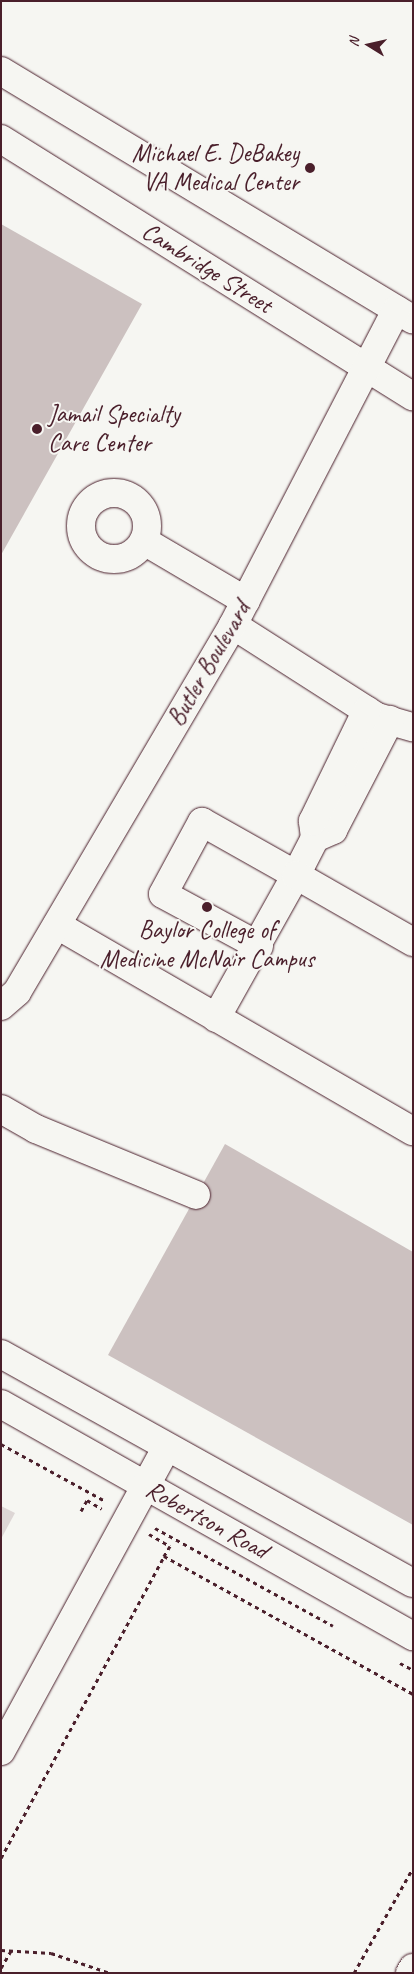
<!DOCTYPE html>
<style>
body{margin:0}
#map{position:relative;width:414px;height:1974px;overflow:hidden;background:#f6f6f2;font-family:Caveat,sans-serif}
div>[style]{position:absolute}
[style*='--x']{left:calc(var(--x)*1px);top:calc(var(--y)*1px);width:calc(var(--w)*1px);rotate:calc(var(--a)*1deg)}
.green>*{inset:0;background:#ddd6d5}
.building>*{inset:0;background:#ccc1c0}
.path>*{height:3px;margin-top:-1.5px;transform-origin:0;background:repeating-linear-gradient(90deg,#4a1f2b 0 4px,transparent 0 8px)}
.roads{filter:drop-shadow(0 0 1px #4a1f2b) drop-shadow(0 0 1px #4a1f2b)}
.minor>*{height:28px;margin:-14px;padding:0 14px;transform-origin:14px;border-radius:14px;background:#f6f6f2}
.minor>.ring{margin:-14px;padding:0;box-sizing:content-box;background:none;border:28px solid #f6f6f2;border-radius:50%}
.dots>*{width:14px;height:14px;translate:-50% -50%;box-sizing:border-box;border:2px solid #f6f6f2;border-radius:50%}
span{translate:-50% -50%;white-space:nowrap;text-align:center;line-height:1.15;-webkit-text-stroke:4px #f6f6f2;paint-order:stroke}
.poi-label{font-size:25px;color:#4a1f2b}
.right{translate:-100% -50%;text-align:right}
.left{translate:0 -50%;text-align:left}
.street-label{font-size:25px;color:#4a1f2b}
.frame{position:absolute;inset:0;border:2px solid #4a1f2b;pointer-events:none}
.north{position:absolute;left:344px;top:20px;width:50px;height:50px;-webkit-text-stroke:4px #f6f6f2;paint-order:stroke;rotate:280deg;font-size:14px;font-weight:700;line-height:20px;text-align:center;color:#4a1f2b}
.north::after{content:'';display:block;margin:auto;width:18px;height:22px;background:#4a1f2b;clip-path:polygon(50% 0,100% 100%,50% 72%,0 100%)}
</style>
<div id="map">
<div class="green">
<div style="clip-path:polygon(1px 1506px,15px 1513px,1px 1539px)"></div>
</div>
<div class="building">
<div style="clip-path:polygon(1px 224px,142px 304px,1px 555px)"></div>
<div style="clip-path:polygon(225px 1144px,413px 1252px,413px 1525px,108px 1355px)"></div>
</div>
<div class="path">
<div style="--x:1;--y:1444;--w:119;--a:28.7"></div>
<div style="--x:81;--y:1511;--w:13;--a:-61"></div>
<div style="--x:87;--y:1500;--w:17;--a:31"></div>
<div style="--x:155;--y:1528;--w:203;--a:28.8"></div>
<div style="--x:149;--y:1534;--w:24;--a:30"></div>
<div style="--x:170;--y:1546;--w:12;--a:121"></div>
<div style="--x:400;--y:1663;--w:15;--a:28"></div>
<div style="--x:1;--y:1858;--w:343;--a:-61.6"></div>
<div style="--x:164;--y:1556;--w:285;--a:29"></div>
<div style="--x:1;--y:1950;--w:50;--a:3.4"></div>
<div style="--x:51;--y:1953;--w:62;--a:18.7"></div>
<div style="--x:1;--y:1968;--w:20;--a:-60"></div>
<div style="--x:354;--y:1973;--w:120;--a:-60.7"></div>
</div>
<div class="roads">
<div class="minor">
<div style="--x:1;--y:71;--w:481;--a:31.1"></div>
<div style="--x:1;--y:139;--w:486;--a:32"></div>
<div class="ring" style="left:81px;top:493px;width:38px;height:38px"></div>
<div style="--x:144;--y:541;--w:118;--a:30.5"></div>
<div style="--x:233;--y:625;--w:171;--a:32.6"></div>
<div style="--x:377;--y:717;--w:37;--a:16"></div>
<div style="--x:315;--y:838;--w:20;--a:-24"></div>
<div style="--x:333;--y:830;--w:124;--a:-62.6"></div>
<div style="--x:57;--y:925;--w:411;--a:30.1"></div>
<div style="--x:259;--y:946;--w:109;--a:-151.6"></div>
<div style="--x:163;--y:894;--w:82;--a:-61.6"></div>
<div style="--x:202;--y:822;--w:108;--a:29.4"></div>
<div style="--x:296;--y:875;--w:42;--a:-62.8"></div>
<div style="--x:315;--y:838;--w:17;--a:-97"></div>
<div style="--x:313;--y:821;--w:123;--a:-64.1"></div>
<div style="--x:1;--y:1006;--w:21;--a:-41"></div>
<div style="--x:17;--y:992;--w:426;--a:-59.5"></div>
<div style="--x:233;--y:625;--w:355;--a:-62.6"></div>
<div style="--x:216;--y:1018;--w:164;--a:-60.8"></div>
<div style="--x:296;--y:875;--w:135;--a:29.8"></div>
<div style="--x:1;--y:1109;--w:40;--a:29.7"></div>
<div style="--x:36;--y:1129;--w:173;--a:22.4"></div>
<div style="--x:1;--y:1354;--w:471;--a:29.1"></div>
<div style="--x:1;--y:1404;--w:473;--a:29.4"></div>
<div style="--x:1;--y:1751;--w:346;--a:-61.4"></div>
<div style="--x:410;--y:1973;--w:6;--a:-59"></div>
</div>
</div>
<div class="dots">
<div style="left:310px;top:168px;background:#4a1f2b"></div>
<div style="left:37px;top:429px;background:#4a1f2b"></div>
<div style="left:207px;top:907px;background:#4a1f2b"></div>
</div>
<div class="poi-label">
<span class="right" style="left:299px;top:168px">Michael E. DeBakey<br>VA Medical Center</span>
<span class="left" style="left:48px;top:429px">Jamail Specialty<br>Care Center</span>
<span style="left:207px;top:945px">Baylor College of<br>Medicine McNair Campus</span>
</div>
<div class="street-label">
<span style="left:207px;top:268px;rotate:32deg">Cambridge Street</span>
<span style="left:209px;top:664px;rotate:-60deg">Butler Boulevard</span>
<span style="left:207px;top:1520px;rotate:29deg">Robertson Road</span>
</div>
<div class="frame"></div>
<div class="north">N</div>
</div>
